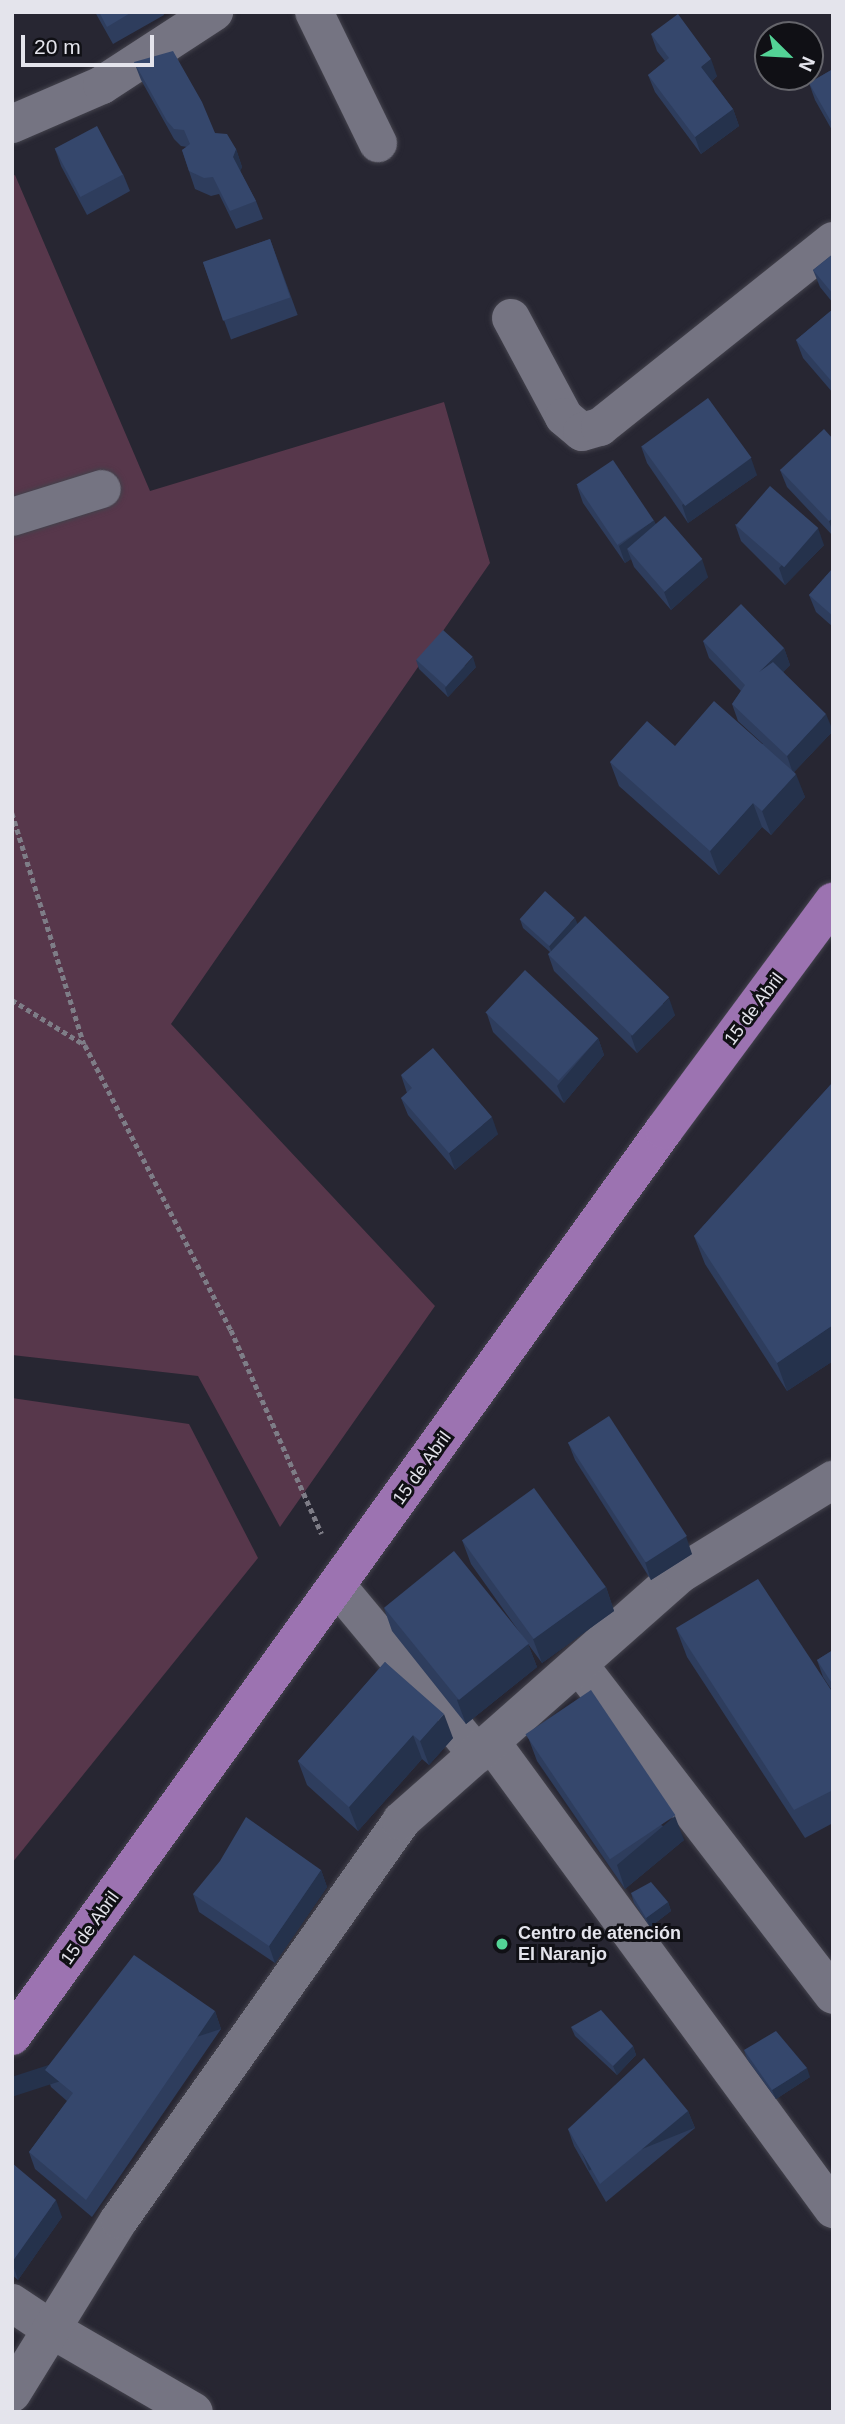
<!DOCTYPE html>
<meta charset="utf-8">
<style>
body{margin:0}
#map{position:relative;width:845px;height:2424px;overflow:hidden;background:#272632;font-family:Helvetica,sans-serif}
div>[style]{position:absolute}
[style*='--x']{left:calc(var(--x)*1px);top:calc(var(--y)*1px);width:calc(var(--w)*1px);rotate:calc(var(--a)*1deg)}
.green>*{inset:0;background:#57374b}
.path>*{height:4.5px;margin-top:-2.25px;transform-origin:0;background:repeating-linear-gradient(90deg,#7e7d87 0 5px,transparent 0 8.5px)}
.roads{filter:drop-shadow(0 0 2px #43424c) drop-shadow(0 0 2px #43424c)}
.minor>*{height:38px;margin:-19px;padding:0 19px;transform-origin:19px;border-radius:19px;background:#757482}
.major>*{height:38px;margin:-19px;padding:0 19px;transform-origin:19px;border-radius:19px;background:#9c73b1}
.wall>*{inset:0;background:#2e3d5d;transform-origin:0 0}
.shaded-wall>*{inset:0;background:#25324c;transform-origin:0 0}
.building>*{inset:0;background:#35476c;transform-origin:0 0}
.dots>*{width:19px;height:19px;translate:-50% -50%;box-sizing:border-box;border:4px solid #101015;border-radius:50%}
span{translate:-50% -50%;white-space:nowrap;text-align:center;line-height:1.15;-webkit-text-stroke:6px #101015;paint-order:stroke}
.street-label{font-size:18px;color:#e4e4ec}
.poi-label{font-size:18px;color:#e4e4ec;font-weight:700}
.left{translate:0 -50%;text-align:left}
.frame{position:absolute;inset:0;border:14px solid #e4e4ec;pointer-events:none}
.north{position:absolute;left:754px;top:21px;width:70px;height:70px;box-sizing:border-box;background:#101015;border:2px solid #65656b;border-radius:50%;rotate:114deg;font-size:19px;font-weight:700;line-height:28px;text-align:center;color:#e4e4ec}
.north::after{content:'';display:block;margin:auto;width:24px;height:32px;background:#53d396;clip-path:polygon(50% 0,100% 100%,50% 72%,0 100%)}
.scale{position:absolute;left:21px;top:35px;width:133px;height:32px;box-sizing:border-box;border:4px solid #e4e4ec;border-top:0;padding-left:9px;font-size:21px;line-height:24px;white-space:nowrap;color:#e4e4ec;-webkit-text-stroke:5px #101015;paint-order:stroke}
</style>
<div id="map">
<div class="green">
<div style="clip-path:polygon(15px 175px,150px 491px,444px 402px,490px 563px,171px 1024px,435px 1306px,280px 1527px,198px 1376px,12px 1355px,12px 176px)"></div>
<div style="clip-path:polygon(12px 1398px,189px 1424px,258px 1558px,12px 1863px)"></div>
</div>
<div class="path">
<div style="--x:12;--y:813;--w:242;--a:72.7"></div>
<div style="--x:12;--y:1000;--w:86;--a:31.7"></div>
<div style="--x:85;--y:1045;--w:320;--a:62.9"></div>
<div style="--x:231;--y:1330;--w:223;--a:66"></div>
</div>
<div class="roads">
<div class="minor">
<div style="--x:314;--y:12;--w:146;--a:64"></div>
<div style="--x:12;--y:124;--w:98;--a:-23.4"></div>
<div style="--x:102;--y:85;--w:134;--a:-33.1"></div>
<div style="--x:511;--y:318;--w:112;--a:61.8"></div>
<div style="--x:564;--y:417;--w:23;--a:40"></div>
<div style="--x:582;--y:432;--w:19;--a:-16"></div>
<div style="--x:600;--y:427;--w:298;--a:-38.6"></div>
<div style="--x:12;--y:517;--w:94;--a:-17.3"></div>
<div style="--x:337;--y:1586;--w:219;--a:50.2"></div>
<div style="--x:580;--y:1666;--w:415;--a:52.4"></div>
<div style="--x:491;--y:1742;--w:579;--a:53.78"></div>
<div style="--x:12;--y:2303;--w:47;--a:33.7"></div>
<div style="--x:51;--y:2329;--w:165;--a:30.1"></div>
<div style="--x:12;--y:2393;--w:203;--a:-58.3"></div>
<div style="--x:119;--y:2220;--w:489;--a:-54.7"></div>
<div style="--x:401;--y:1821;--w:373;--a:-41.5"></div>
<div style="--x:680;--y:1574;--w:180;--a:-31.6"></div>
</div>
<div class="major">
<div style="--x:12;--y:2036;--w:1116;--a:-54.26"></div>
<div style="--x:664;--y:1130;--w:284;--a:-53.5"></div>
</div>
</div>
<div class="wall">
<div style="clip-path:polygon(95px 12px,163px 12px,164px 15px,113px 44px)"></div>
<div style="clip-path:polygon(651px 34px,717px 76px,712px 81px,733px 109px,739px 126px,701px 154px,655px 92px,648px 75px,665px 61px,657px 51px)"></div>
<div style="clip-path:polygon(134px 62px,215px 133px,236px 149px,242px 167px,240px 171px,256px 201px,263px 219px,236px 229px,219px 194px,211px 196px,195px 189px,182px 150px,187px 147px,181px 146px,174px 139px,141px 80px)"></div>
<div style="clip-path:polygon(833px 69px,833px 132px,815px 100px,809px 83px)"></div>
<div style="clip-path:polygon(55px 149px,123px 174px,130px 191px,87px 215px,61px 166px)"></div>
<div style="left:270px;top:239px;width:81px;height:71px;rotate:70deg"></div>
<div style="clip-path:polygon(833px 254px,833px 303px,820px 287px,813px 270px)"></div>
<div style="clip-path:polygon(833px 309px,833px 393px,803px 358px,796px 340px)"></div>
<div style="clip-path:polygon(833px 439px,833px 536px,787px 487px,780px 470px)"></div>
<div style="clip-path:polygon(641px 446px,757px 475px,688px 523px,647px 463px)"></div>
<div style="clip-path:polygon(577px 486px,656px 524px,708px 577px,671px 610px,634px 567px,631px 559px,625px 563px,583px 503px)"></div>
<div style="clip-path:polygon(735px 524px,824px 545px,785px 585px,741px 541px)"></div>
<div style="clip-path:polygon(833px 568px,833px 627px,816px 612px,809px 595px)"></div>
<div style="clip-path:polygon(703px 641px,784px 648px,790px 665px,783px 672px,833px 731px,794px 772px,805px 797px,771px 835px,762px 827px,719px 875px,619px 786px,610px 762px,675px 746px,763px 744px,738px 721px,732px 704px,741px 691px,709px 658px)"></div>
<div style="clip-path:polygon(416px 660px,476px 667px,448px 697px,419px 669px)"></div>
<div style="clip-path:polygon(520px 919px,577px 924px,675px 1015px,637px 1053px,554px 971px,548px 954px,550px 952px,523px 928px)"></div>
<div style="clip-path:polygon(487px 1014px,598px 1038px,604px 1055px,564px 1103px,493px 1032px)"></div>
<div style="clip-path:polygon(401px 1075px,498px 1134px,455px 1170px,408px 1115px,401px 1098px,407px 1093px)"></div>
<div style="clip-path:polygon(833px 1082px,833px 1361px,787px 1391px,705px 1264px,694px 1236px)"></div>
<div style="clip-path:polygon(568px 1442px,692px 1554px,651px 1580px,575px 1460px)"></div>
<div style="clip-path:polygon(462px 1540px,606px 1587px,614px 1611px,542px 1663px,528px 1644px,537px 1667px,466px 1724px,392px 1631px,384px 1608px,525px 1640px,471px 1564px)"></div>
<div style="clip-path:polygon(676px 1628px,833px 1693px,833px 1823px,805px 1838px,687px 1657px)"></div>
<div style="clip-path:polygon(833px 1650px,833px 1692px,823px 1677px,817px 1660px)"></div>
<div style="clip-path:polygon(385px 1662px,453px 1738px,429px 1765px,422px 1759px,358px 1831px,307px 1785px,298px 1761px)"></div>
<div style="clip-path:polygon(528px 1737px,684px 1840px,625px 1889px,537px 1761px)"></div>
<div style="clip-path:polygon(321px 1870px,327px 1887px,275px 1963px,199px 1912px,193px 1894px)"></div>
<div style="clip-path:polygon(631px 1893px,668px 1902px,671px 1911px,650px 1927px,634px 1903px)"></div>
<div style="clip-path:polygon(215px 2011px,221px 2029px,92px 2217px,35px 2169px,29px 2152px,67px 2101px,51px 2087px,45px 2070px)"></div>
<div style="clip-path:polygon(571px 2027px,633px 2046px,636px 2055px,617px 2075px,575px 2036px)"></div>
<div style="clip-path:polygon(744px 2050px,810px 2077px,776px 2099px,747px 2059px)"></div>
<div style="clip-path:polygon(688px 2111px,695px 2128px,606px 2202px,574px 2146px,568px 2129px)"></div>
<div style="clip-path:polygon(12px 2163px,62px 2217px,18px 2280px,12px 2275px)"></div>
</div>
<div class="shaded-wall">
<div style="clip-path:polygon(711px 59px,717px 76px,708px 84px,701px 67px)"></div>
<div style="clip-path:polygon(733px 109px,739px 126px,701px 154px,695px 137px)"></div>
<div style="clip-path:polygon(236px 149px,242px 167px,239px 174px,233px 157px)"></div>
<div style="clip-path:polygon(751px 458px,757px 475px,688px 523px,682px 505px)"></div>
<div style="clip-path:polygon(833px 518px,833px 533px,829px 521px)"></div>
<div style="clip-path:polygon(654px 520px,661px 537px,627px 549px,631px 559px,625px 563px,619px 546px)"></div>
<div style="clip-path:polygon(818px 528px,824px 545px,785px 585px,779px 568px)"></div>
<div style="clip-path:polygon(702px 559px,708px 577px,671px 610px,664px 592px)"></div>
<div style="clip-path:polygon(784px 648px,790px 665px,766px 689px,759px 672px)"></div>
<div style="clip-path:polygon(473px 657px,476px 667px,448px 697px,445px 688px)"></div>
<div style="clip-path:polygon(826px 714px,833px 731px,793px 773px,787px 756px)"></div>
<div style="clip-path:polygon(796px 774px,805px 797px,771px 835px,762px 811px)"></div>
<div style="clip-path:polygon(753px 803px,762px 827px,719px 875px,710px 851px)"></div>
<div style="clip-path:polygon(575px 918px,579px 927px,553px 955px,549px 946px)"></div>
<div style="clip-path:polygon(669px 998px,675px 1015px,637px 1053px,631px 1036px)"></div>
<div style="clip-path:polygon(598px 1038px,604px 1055px,564px 1103px,557px 1086px)"></div>
<div style="clip-path:polygon(492px 1117px,498px 1134px,455px 1170px,449px 1153px)"></div>
<div style="clip-path:polygon(833px 1325px,833px 1361px,787px 1391px,777px 1363px)"></div>
<div style="clip-path:polygon(686px 1536px,692px 1554px,651px 1580px,645px 1562px)"></div>
<div style="clip-path:polygon(606px 1587px,614px 1611px,542px 1663px,533px 1639px)"></div>
<div style="clip-path:polygon(528px 1644px,537px 1667px,466px 1724px,457px 1700px)"></div>
<div style="clip-path:polygon(444px 1714px,453px 1738px,429px 1765px,420px 1741px)"></div>
<div style="clip-path:polygon(413px 1735px,422px 1759px,358px 1831px,349px 1807px)"></div>
<div style="clip-path:polygon(675px 1816px,684px 1840px,625px 1889px,617px 1865px)"></div>
<div style="clip-path:polygon(321px 1870px,327px 1887px,275px 1963px,269px 1946px)"></div>
<div style="clip-path:polygon(668px 1902px,671px 1911px,650px 1927px,646px 1918px)"></div>
<div style="left:215px;top:2011px;width:19px;height:229px;rotate:72deg"></div>
<div style="clip-path:polygon(633px 2046px,636px 2055px,617px 2075px,613px 2066px)"></div>
<div style="clip-path:polygon(807px 2068px,810px 2077px,776px 2099px,772px 2090px)"></div>
<div style="left:688px;top:2111px;width:18px;height:114px;rotate:68deg"></div>
<div style="clip-path:polygon(56px 2200px,62px 2217px,18px 2280px,12px 2262px)"></div>
</div>
<div class="building">
<div style="clip-path:polygon(99px 12px,132px 12px,107px 27px)"></div>
<div style="clip-path:polygon(678px 14px,711px 59px,701px 67px,733px 109px,695px 137px,648px 75px,669px 58px,651px 34px)"></div>
<div style="clip-path:polygon(173px 51px,202px 102px,215px 133px,227px 134px,236px 149px,233px 157px,256px 201px,230px 211px,213px 177px,204px 178px,189px 171px,182px 150px,190px 144px,184px 130px,174px 129px,167px 121px,134px 62px)"></div>
<div style="clip-path:polygon(833px 69px,833px 125px,809px 83px)"></div>
<div style="left:97px;top:126px;width:55px;height:48px;rotate:62deg"></div>
<div style="left:270px;top:239px;width:62px;height:71px;rotate:71deg"></div>
<div style="clip-path:polygon(833px 254px,833px 294px,813px 270px)"></div>
<div style="clip-path:polygon(833px 309px,833px 383px,796px 340px)"></div>
<div style="left:708px;top:398px;width:74px;height:82px;rotate:54deg"></div>
<div style="clip-path:polygon(824px 429px,833px 439px,833px 518px,829px 521px,780px 470px)"></div>
<div style="left:613px;top:460px;width:73px;height:44px;rotate:56deg"></div>
<div style="left:770px;top:486px;width:64px;height:52px;rotate:41deg"></div>
<div style="left:665px;top:516px;width:57px;height:50px;rotate:49deg"></div>
<div style="clip-path:polygon(833px 568px,833px 616px,809px 595px)"></div>
<div style="clip-path:polygon(741px 604px,784px 648px,759px 672px,773px 662px,826px 714px,787px 756px,732px 704px,745px 685px,703px 641px)"></div>
<div style="left:443px;top:630px;width:40px;height:40px;rotate:42deg"></div>
<div style="clip-path:polygon(714px 701px,796px 774px,762px 811px,753px 803px,710px 851px,610px 762px,647px 721px,675px 746px)"></div>
<div style="left:545px;top:891px;width:40px;height:38px;rotate:42deg"></div>
<div style="left:585px;top:916px;width:117px;height:53px;rotate:44deg"></div>
<div style="left:525px;top:970px;width:100px;height:58px;rotate:43deg"></div>
<div style="clip-path:polygon(433px 1048px,492px 1117px,449px 1153px,401px 1098px,412px 1088px,401px 1075px)"></div>
<div style="clip-path:polygon(833px 1082px,833px 1325px,777px 1363px,694px 1236px)"></div>
<div style="left:609px;top:1416px;width:143px;height:49px;rotate:57deg"></div>
<div style="left:534px;top:1488px;width:122px;height:89px;rotate:54deg"></div>
<div style="left:454px;top:1551px;width:119px;height:90px;rotate:51deg"></div>
<div style="clip-path:polygon(758px 1579px,833px 1693px,833px 1790px,794px 1810px,676px 1628px)"></div>
<div style="clip-path:polygon(833px 1650px,833px 1685px,817px 1660px)"></div>
<div style="clip-path:polygon(385px 1662px,444px 1714px,420px 1741px,413px 1735px,349px 1807px,298px 1761px)"></div>
<div style="left:591px;top:1690px;width:151px;height:79px;rotate:56deg"></div>
<div style="clip-path:polygon(246px 1817px,321px 1870px,269px 1946px,193px 1894px,220px 1861px)"></div>
<div style="clip-path:polygon(651px 1882px,668px 1902px,646px 1918px,631px 1893px)"></div>
<div style="clip-path:polygon(134px 1955px,215px 2011px,86px 2200px,29px 2152px,73px 2093px,45px 2070px)"></div>
<div style="clip-path:polygon(601px 2010px,633px 2046px,613px 2066px,571px 2027px)"></div>
<div style="clip-path:polygon(776px 2031px,807px 2068px,772px 2090px,744px 2050px)"></div>
<div style="clip-path:polygon(644px 2058px,688px 2111px,600px 2184px,568px 2129px)"></div>
<div style="clip-path:polygon(12px 2163px,56px 2200px,12px 2262px)"></div>
</div>
<div class="dots">
<div style="left:502px;top:1944px;background:#53d396"></div>
</div>
<div class="street-label">
<span style="left:754px;top:1009px;rotate:-53deg">15 de Abril</span>
<span style="left:422px;top:1468px;rotate:-54deg">15 de Abril</span>
<span style="left:90px;top:1928px;rotate:-54deg">15 de Abril</span>
</div>
<div class="poi-label">
<span class="left" style="left:518px;top:1944px">Centro de atención<br>El Naranjo</span>
</div>
<div class="frame"></div>
<div class="north">N</div>
<div class="scale">20 m</div>
</div>
